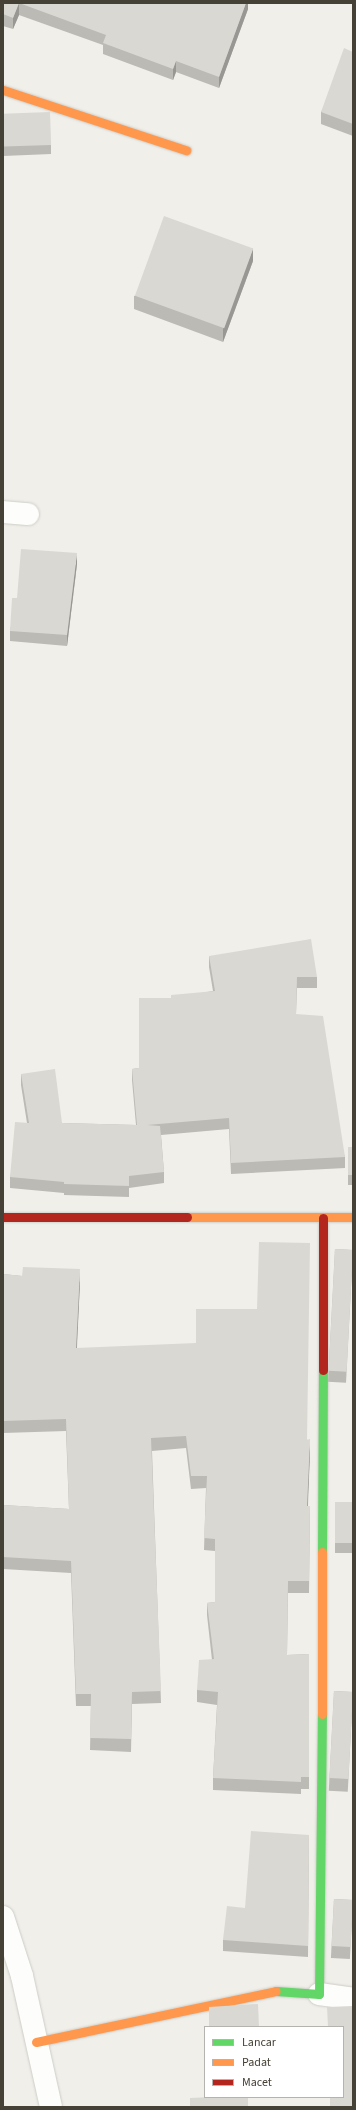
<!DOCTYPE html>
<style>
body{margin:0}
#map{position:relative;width:356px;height:2110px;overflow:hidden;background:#f0efea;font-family:"Source Sans 3",sans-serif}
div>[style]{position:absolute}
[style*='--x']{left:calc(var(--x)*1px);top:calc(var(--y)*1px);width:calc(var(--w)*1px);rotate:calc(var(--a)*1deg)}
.roads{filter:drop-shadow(0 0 1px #cecdc7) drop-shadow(0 0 1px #cecdc7)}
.street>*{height:22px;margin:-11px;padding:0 11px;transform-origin:11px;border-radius:11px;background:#fdfdfc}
.fast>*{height:9px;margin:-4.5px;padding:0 4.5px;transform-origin:4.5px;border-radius:4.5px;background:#63d668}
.slow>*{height:9px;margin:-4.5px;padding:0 4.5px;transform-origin:4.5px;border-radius:4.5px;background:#ff974d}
.jam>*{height:9px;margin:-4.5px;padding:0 4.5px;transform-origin:4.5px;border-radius:4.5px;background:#b3261e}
.wall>*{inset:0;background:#bbbab5;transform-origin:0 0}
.shaded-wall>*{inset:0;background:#999793}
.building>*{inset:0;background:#dad8d2;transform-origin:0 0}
span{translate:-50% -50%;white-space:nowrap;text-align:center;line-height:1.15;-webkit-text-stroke:3px #fff;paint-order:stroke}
.frame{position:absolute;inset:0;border:4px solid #464136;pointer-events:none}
.legend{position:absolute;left:204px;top:2026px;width:140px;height:72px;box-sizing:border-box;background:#fff;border:1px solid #b5b3af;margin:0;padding:5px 7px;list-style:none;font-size:12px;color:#464136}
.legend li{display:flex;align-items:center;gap:8px;height:20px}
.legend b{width:20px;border:1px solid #b5b3af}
</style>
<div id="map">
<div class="roads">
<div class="street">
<div style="--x:3;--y:512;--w:25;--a:5"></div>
<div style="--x:3;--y:1917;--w:62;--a:72.1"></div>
<div style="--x:22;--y:1976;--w:134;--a:77.5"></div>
<div style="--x:319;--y:1994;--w:34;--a:8"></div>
</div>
<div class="fast">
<div style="--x:322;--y:1552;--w:182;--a:-89.7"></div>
<div style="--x:276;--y:1991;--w:43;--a:4"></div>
<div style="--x:319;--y:1994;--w:280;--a:-89.4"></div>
</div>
<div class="slow">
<div style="--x:3;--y:90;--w:193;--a:18.2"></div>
<div style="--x:187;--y:1217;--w:166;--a:0"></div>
<div style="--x:322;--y:1714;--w:162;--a:-90"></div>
<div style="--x:36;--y:2042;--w:245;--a:-12"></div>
</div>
<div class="jam">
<div style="--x:3;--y:1217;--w:184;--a:0"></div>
<div style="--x:323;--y:1370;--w:152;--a:-90"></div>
</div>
</div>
<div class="wall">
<div style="clip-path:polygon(3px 3px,248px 3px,248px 9px,219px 88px,176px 72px,173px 80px,103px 54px,103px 45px,19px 15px,13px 29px,3px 26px)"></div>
<div style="clip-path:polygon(353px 52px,353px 136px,321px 124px,321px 112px)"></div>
<div style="clip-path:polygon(3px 114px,51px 145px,51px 154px,3px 156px)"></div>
<div style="clip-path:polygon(253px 261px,223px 342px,134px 309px,134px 296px)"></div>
<div style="clip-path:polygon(77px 564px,67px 646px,10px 641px,10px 631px,17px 598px)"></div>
<div style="clip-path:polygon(209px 956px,317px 977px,317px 988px,297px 988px,296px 1014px,345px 1157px,345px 1168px,231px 1174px,229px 1129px,161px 1135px,164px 1172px,164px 1183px,129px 1188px,129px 1197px,64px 1195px,64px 1193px,10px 1188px,10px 1177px,27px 1123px,21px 1085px,21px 1074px,62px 1123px,136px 1125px,132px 1080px,132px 1069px,139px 1068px,171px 998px,213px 991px,209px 967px)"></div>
<div style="left:348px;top:1147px;width:5px;height:38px"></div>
<div style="left:335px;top:1249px;width:18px;height:133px;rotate:3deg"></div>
<div style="clip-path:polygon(3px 1274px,80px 1282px,77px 1348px,308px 1440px,310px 1452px,308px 1506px,310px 1506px,309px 1593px,288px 1593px,287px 1655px,309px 1654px,309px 1789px,301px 1789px,301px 1794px,213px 1790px,213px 1778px,217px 1705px,197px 1702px,197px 1690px,212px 1660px,207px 1615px,207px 1603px,215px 1602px,215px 1551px,204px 1550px,206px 1488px,191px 1489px,186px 1448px,152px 1451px,161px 1703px,132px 1704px,131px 1752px,90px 1750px,91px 1706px,76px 1706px,71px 1573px,3px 1569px,3px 1505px,69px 1509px,66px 1431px,3px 1433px)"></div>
<div style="left:353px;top:1502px;width:51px;height:18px;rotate:90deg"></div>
<div style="left:334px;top:1691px;width:19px;height:100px;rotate:3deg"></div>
<div style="clip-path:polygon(309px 1835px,308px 1957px,223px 1951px,223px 1940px,245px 1908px)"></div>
<div style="left:334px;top:1899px;width:19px;height:59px;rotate:3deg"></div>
</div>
<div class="shaded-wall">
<div style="clip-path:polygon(19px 3px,19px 15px,13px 29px,13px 18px)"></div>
<div style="clip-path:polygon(246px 3px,248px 3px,248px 9px,219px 88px,219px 77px)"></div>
<div style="clip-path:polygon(176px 61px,176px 72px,173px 80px,173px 69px)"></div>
<div style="clip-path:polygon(253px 248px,253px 261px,223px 342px,223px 329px)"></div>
<div style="clip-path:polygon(77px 553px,77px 564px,67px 646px,67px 635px)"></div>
<div style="clip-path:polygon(80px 1269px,80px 1282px,76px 1361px,76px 1348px)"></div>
<div style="clip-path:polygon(310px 1439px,310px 1452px,307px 1518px,307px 1506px)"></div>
</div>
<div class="building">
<div style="clip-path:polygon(3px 3px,246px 3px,219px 77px,176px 61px,173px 69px,103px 43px,106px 35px,19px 3px,13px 18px,3px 14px)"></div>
<div style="clip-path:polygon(344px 48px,353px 52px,353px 124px,321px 112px)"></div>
<div style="left:50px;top:112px;width:33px;height:47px;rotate:88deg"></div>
<div style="left:164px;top:216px;width:95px;height:85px;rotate:20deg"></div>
<div style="clip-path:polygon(21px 549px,77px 553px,67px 635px,10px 631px,12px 598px,17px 598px)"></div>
<div style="clip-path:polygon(311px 939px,317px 977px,297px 977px,296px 1014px,323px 1016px,345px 1157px,231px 1163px,229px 1118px,147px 1125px,160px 1126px,164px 1172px,129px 1176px,129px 1186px,64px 1184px,64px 1182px,10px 1177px,15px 1122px,29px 1123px,21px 1074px,55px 1069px,62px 1123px,137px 1125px,132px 1069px,139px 1068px,139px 998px,171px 998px,171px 995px,215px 991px,209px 956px)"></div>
<div style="left:348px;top:1147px;width:5px;height:28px"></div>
<div style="clip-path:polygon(259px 1242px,310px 1243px,307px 1440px,310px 1439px,307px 1506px,310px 1506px,309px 1581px,288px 1581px,287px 1655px,309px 1654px,309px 1777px,301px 1777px,301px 1782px,213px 1778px,218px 1692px,197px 1690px,199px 1660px,214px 1659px,207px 1603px,215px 1602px,215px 1539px,204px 1538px,207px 1476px,191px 1476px,186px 1436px,151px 1438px,161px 1691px,132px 1692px,131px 1739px,90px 1738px,91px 1694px,76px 1694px,71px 1561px,3px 1557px,3px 1505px,69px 1509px,66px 1419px,3px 1421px,3px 1274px,22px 1276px,23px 1267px,80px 1269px,76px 1348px,196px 1343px,196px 1309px,257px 1309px)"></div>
<div style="left:335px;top:1249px;width:18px;height:122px;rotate:3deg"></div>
<div style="left:353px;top:1502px;width:41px;height:18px;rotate:90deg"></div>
<div style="left:334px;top:1691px;width:19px;height:87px;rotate:3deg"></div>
<div style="clip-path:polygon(251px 1831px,309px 1835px,308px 1946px,223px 1940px,227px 1906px,245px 1908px)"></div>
<div style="left:334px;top:1899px;width:19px;height:47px;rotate:3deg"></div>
<div style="clip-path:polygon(258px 2004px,259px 2027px,209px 2027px,209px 2007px)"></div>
<div style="clip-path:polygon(353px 2006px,353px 2107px,330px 2107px,330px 2097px,343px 2097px,343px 2027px,328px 2027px,327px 2007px)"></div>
<div style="clip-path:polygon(212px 2097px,248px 2097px,248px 2107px,190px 2107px,190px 2098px)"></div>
</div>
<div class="frame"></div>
<ul class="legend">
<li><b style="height:5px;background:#63d668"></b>Lancar</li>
<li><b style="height:5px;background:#ff974d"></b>Padat</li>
<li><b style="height:5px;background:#b3261e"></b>Macet</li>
</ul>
</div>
